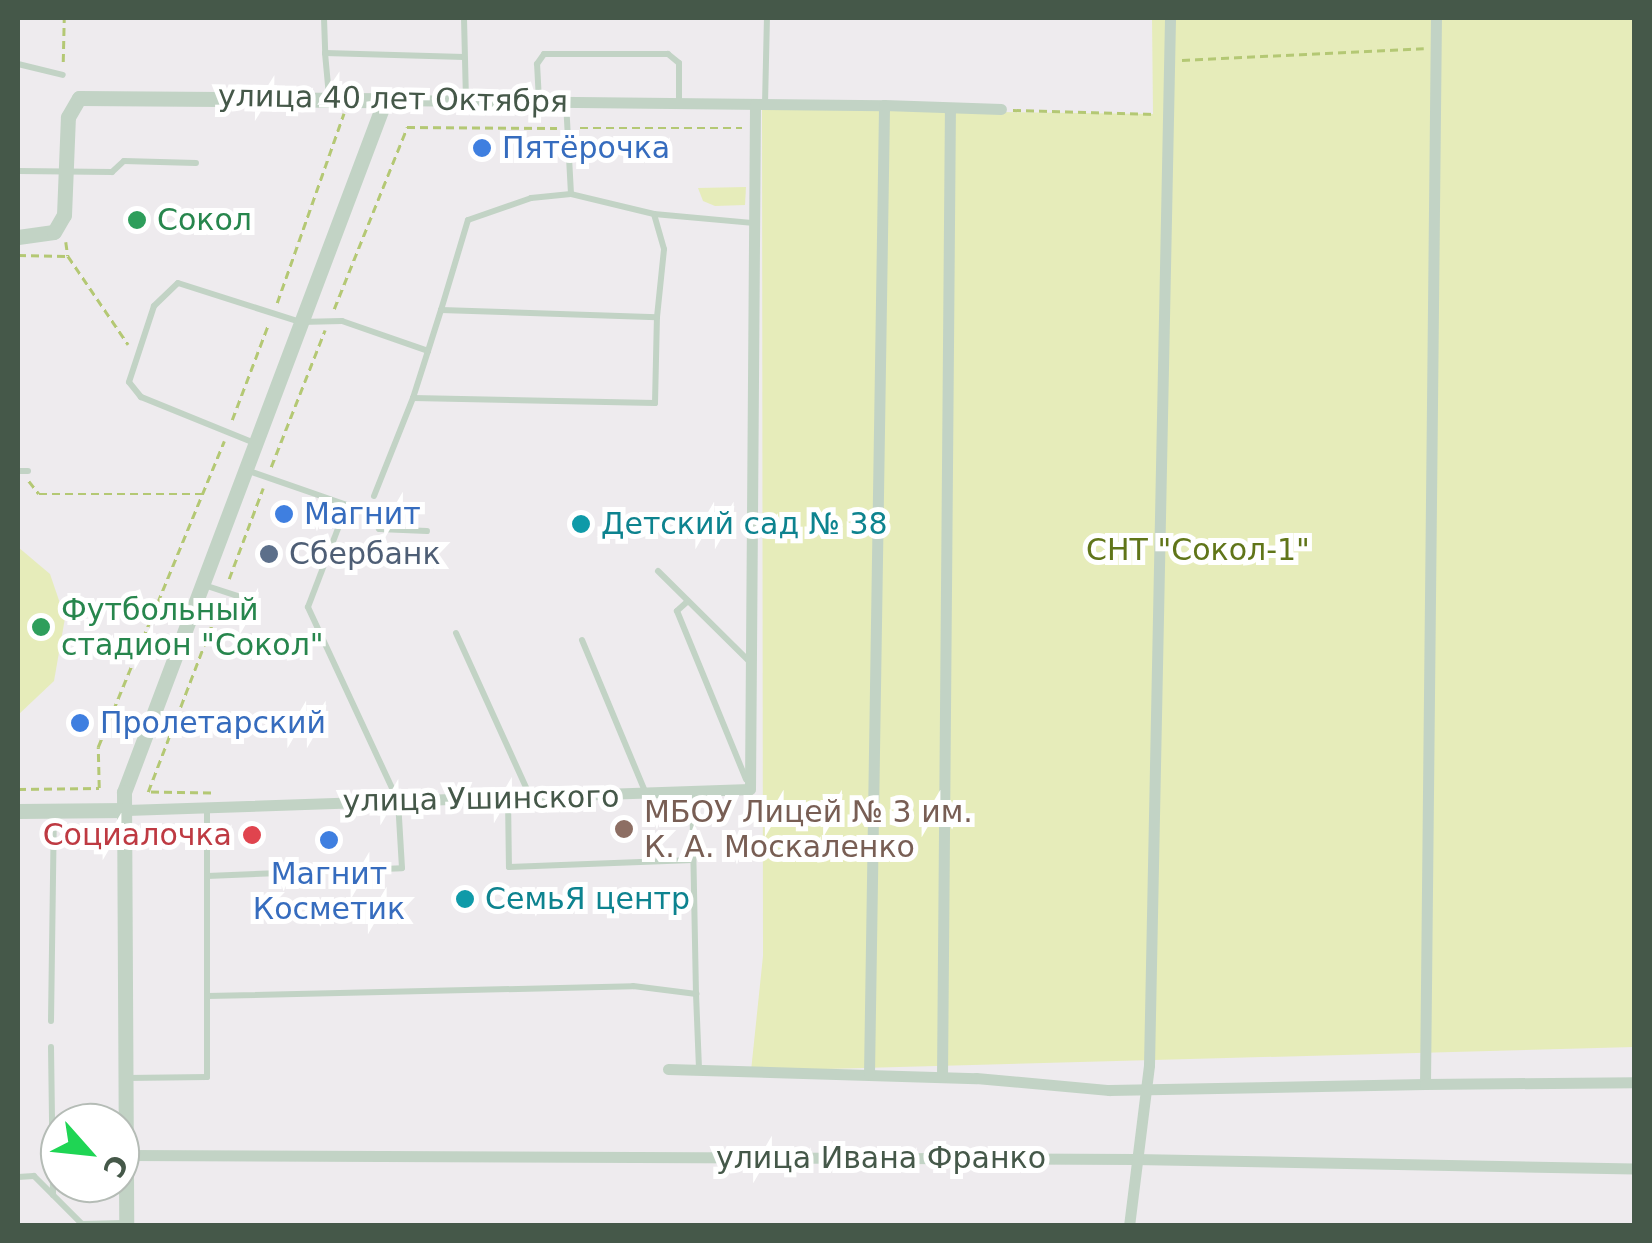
<!DOCTYPE html>
<meta charset="utf-8">
<style>
body{margin:0}
#map{position:relative;width:1652px;height:1243px;overflow:hidden;background:#eeebee;font-family:"DejaVu Sans",sans-serif}
div>[style]{position:absolute}
[style*='--x']{left:calc(var(--x)*1px);top:calc(var(--y)*1px);width:calc(var(--w)*1px);rotate:calc(var(--a)*1deg)}
.green>*{inset:0;background:#e6ecba}
.path>*{height:2.5px;margin-top:-1.25px;transform-origin:0;background:repeating-linear-gradient(90deg,#b4c874 0 8px,transparent 0 13px)}
.service>*{height:6px;margin:-3px;padding:0 3px;transform-origin:3px;border-radius:3px;background:#c2d3c5}
.minor>*{height:11px;margin:-5.5px;padding:0 5.5px;transform-origin:5.5px;border-radius:5.5px;background:#c2d3c5}
.tertiary>*{height:15px;margin:-7.5px;padding:0 7.5px;transform-origin:7.5px;border-radius:7.5px;background:#c2d3c5}
.dots>*{width:28px;height:28px;translate:-50% -50%;box-sizing:border-box;border:5px solid #fff;border-radius:50%}
span{translate:-50% -50%;white-space:nowrap;text-align:center;line-height:1.15;-webkit-text-stroke:10px #fff;paint-order:stroke}
.street-label{font-size:30px;color:#455849}
.shop-label{font-size:30px;color:#366cbe}
.left{translate:0 -50%;text-align:left}
.leisure-label{font-size:30px;color:#27864d}
.culture-label{font-size:30px;color:#0d838f}
.park-label{font-size:30px;color:#607519}
.service-label{font-size:30px;color:#4e5e75}
.education-label{font-size:30px;color:#785e54}
.health-label{font-size:30px;color:#be3a42}
.right{translate:-100% -50%;text-align:right}
.frame{position:absolute;inset:0;border:20px solid #455849;pointer-events:none}
.north{position:absolute;left:40px;top:1103px;width:100px;height:100px;box-sizing:border-box;background:#fff;border:2px solid #b5bcb6;border-radius:50%;rotate:117deg;font-size:28px;font-weight:700;line-height:40px;text-align:center;color:#455849}
.north::after{content:'';display:block;margin:auto;width:35px;height:45px;background:#1fd554;clip-path:polygon(50% 0,100% 100%,50% 72%,0 100%)}
</style>
<div id="map">
<div class="green">
<div style="clip-path:polygon(1152px 18px,1634px 18px,1634px 1047px,751px 1071px,763px 956px,762px 109px,1153px 114px)"></div>
<div style="clip-path:polygon(746px 187px,745px 205px,715px 206px,703px 201px,698px 188px)"></div>
<div style="clip-path:polygon(18px 547px,50px 574px,65px 618px,54px 681px,18px 715px)"></div>
</div>
<div class="path">
<div style="--x:1182;--y:60;--w:242;--a:-2.8"></div>
<div style="--x:63;--y:62;--w:44;--a:-88.7"></div>
<div style="--x:1013;--y:110;--w:142;--a:1.6"></div>
<div style="--x:580;--y:128;--w:162;--a:0"></div>
<div style="--x:66;--y:242;--w:14;--a:82"></div>
<div style="--x:68;--y:256;--w:107;--a:55.7"></div>
<div style="--x:18;--y:255;--w:48;--a:1.2"></div>
<div style="--x:277;--y:303;--w:201;--a:-70.6"></div>
<div style="--x:334;--y:309;--w:196;--a:-68.1"></div>
<div style="--x:407;--y:127;--w:150;--a:0.4"></div>
<div style="--x:232;--y:420;--w:102;--a:-69.2"></div>
<div style="--x:271;--y:467;--w:147;--a:-68.5"></div>
<div style="--x:29;--y:481;--w:16;--a:52"></div>
<div style="--x:39;--y:494;--w:165;--a:0"></div>
<div style="--x:229;--y:579;--w:97;--a:-69.5"></div>
<div style="--x:18;--y:789;--w:81;--a:-0.7"></div>
<div style="--x:99;--y:788;--w:41;--a:-91.4"></div>
<div style="--x:98;--y:747;--w:331;--a:-67.6"></div>
<div style="--x:211;--y:793;--w:63;--a:-179.1"></div>
<div style="--x:148;--y:792;--w:204;--a:-69.1"></div>
</div>
<div class="service">
<div style="--x:324;--y:18;--w:35;--a:88"></div>
<div style="--x:325;--y:53;--w:139;--a:1.6"></div>
<div style="--x:464;--y:18;--w:83;--a:88.6"></div>
<div style="--x:325;--y:53;--w:43;--a:84.7"></div>
<div style="--x:18;--y:64;--w:46;--a:13.7"></div>
<div style="--x:539;--y:101;--w:37;--a:-93"></div>
<div style="--x:537;--y:64;--w:12;--a:-55"></div>
<div style="--x:544;--y:54;--w:124;--a:0"></div>
<div style="--x:668;--y:54;--w:14;--a:39"></div>
<div style="--x:679;--y:63;--w:40;--a:90"></div>
<div style="--x:765;--y:104;--w:86;--a:-88.7"></div>
<div style="--x:18;--y:171;--w:94;--a:0.6"></div>
<div style="--x:112;--y:172;--w:16;--a:-43"></div>
<div style="--x:124;--y:161;--w:72;--a:1.6"></div>
<div style="--x:654;--y:214;--w:98;--a:5.2"></div>
<div style="--x:441;--y:310;--w:94;--a:-73.3"></div>
<div style="--x:468;--y:220;--w:67;--a:-19.2"></div>
<div style="--x:531;--y:198;--w:40;--a:-5.7"></div>
<div style="--x:428;--y:351;--w:49;--a:107.7"></div>
<div style="--x:413;--y:398;--w:242;--a:1.2"></div>
<div style="--x:655;--y:403;--w:86;--a:-88.7"></div>
<div style="--x:252;--y:442;--w:120;--a:-157.9"></div>
<div style="--x:141;--y:397;--w:19;--a:-129"></div>
<div style="--x:129;--y:382;--w:80;--a:-71.8"></div>
<div style="--x:154;--y:306;--w:33;--a:-44"></div>
<div style="--x:178;--y:283;--w:128;--a:17.7"></div>
<div style="--x:300;--y:322;--w:42;--a:-1.4"></div>
<div style="--x:342;--y:321;--w:91;--a:19.2"></div>
<div style="--x:428;--y:351;--w:43;--a:-72.4"></div>
<div style="--x:441;--y:310;--w:216;--a:1.9"></div>
<div style="--x:657;--y:317;--w:68;--a:-84.1"></div>
<div style="--x:664;--y:249;--w:36;--a:-106"></div>
<div style="--x:654;--y:214;--w:85;--a:-166.5"></div>
<div style="--x:571;--y:194;--w:93;--a:-93.1"></div>
<div style="--x:18;--y:471;--w:10;--a:0"></div>
<div style="--x:374;--y:496;--w:105;--a:-68.3"></div>
<div style="--x:347;--y:505;--w:22;--a:21"></div>
<div style="--x:368;--y:513;--w:19;--a:55"></div>
<div style="--x:379;--y:529;--w:48;--a:2.4"></div>
<div style="--x:658;--y:571;--w:127;--a:44.7"></div>
<div style="--x:204;--y:585;--w:39;--a:18"></div>
<div style="--x:688;--y:601;--w:15;--a:138"></div>
<div style="--x:677;--y:611;--w:182;--a:67.7"></div>
<div style="--x:456;--y:633;--w:179;--a:65.6"></div>
<div style="--x:582;--y:640;--w:167;--a:67.4"></div>
<div style="--x:508;--y:798;--w:69;--a:89.2"></div>
<div style="--x:509;--y:867;--w:184;--a:-2.2"></div>
<div style="--x:207;--y:876;--w:195;--a:-2.3"></div>
<div style="--x:402;--y:868;--w:67;--a:-93.4"></div>
<div style="--x:398;--y:801;--w:214;--a:-114.9"></div>
<div style="--x:308;--y:607;--w:109;--a:-69.1"></div>
<div style="--x:347;--y:505;--w:104;--a:-160.9"></div>
<div style="--x:696;--y:994;--w:76;--a:87.7"></div>
<div style="--x:207;--y:996;--w:426;--a:-1.3"></div>
<div style="--x:633;--y:986;--w:64;--a:7.2"></div>
<div style="--x:696;--y:994;--w:200;--a:-91.1"></div>
<div style="--x:51;--y:1021;--w:209;--a:-89.2"></div>
<div style="--x:51;--y:1047;--w:148;--a:89.2"></div>
<div style="--x:127;--y:1078;--w:80;--a:-0.7"></div>
<div style="--x:207;--y:1077;--w:271;--a:-90"></div>
<div style="--x:18;--y:1177;--w:16;--a:-4"></div>
<div style="--x:34;--y:1176;--w:68;--a:45"></div>
<div style="--x:82;--y:1224;--w:42;--a:-1.4"></div>
</div>
<div class="minor">
<div style="--x:385;--y:100;--w:499;--a:0.6"></div>
<div style="--x:126;--y:810;--w:624;--a:-1.93"></div>
<div style="--x:750;--y:789;--w:685;--a:-89.58"></div>
<div style="--x:668;--y:1069;--w:308;--a:1.7"></div>
<div style="--x:976;--y:1078;--w:134;--a:5.2"></div>
<div style="--x:1109;--y:1090;--w:316;--a:-1.1"></div>
<div style="--x:1425;--y:1084;--w:1066;--a:-89.41"></div>
<div style="--x:869;--y:1074;--w:969;--a:-89.11"></div>
<div style="--x:884;--y:105;--w:117;--a:2"></div>
<div style="--x:942;--y:1077;--w:969;--a:-89.53"></div>
<div style="--x:1425;--y:1084;--w:209;--a:-0.5"></div>
<div style="--x:127;--y:1155;--w:1008;--a:0.23"></div>
<div style="--x:1135;--y:1159;--w:499;--a:1.1"></div>
<div style="--x:1129;--y:1226;--w:162;--a:-82.9"></div>
<div style="--x:1149;--y:1065;--w:1047;--a:-88.85"></div>
</div>
<div class="tertiary">
<div style="--x:18;--y:237;--w:36;--a:-8"></div>
<div style="--x:54;--y:232;--w:20;--a:-60"></div>
<div style="--x:64;--y:215;--w:98;--a:-87.7"></div>
<div style="--x:68;--y:117;--w:22;--a:-60"></div>
<div style="--x:79;--y:98;--w:306;--a:0.4"></div>
<div style="--x:385;--y:100;--w:740;--a:110.66"></div>
<div style="--x:124;--y:792;--w:434;--a:89.7"></div>
<div style="--x:18;--y:811;--w:108;--a:-0.5"></div>
</div>
<div class="dots">
<div style="left:482px;top:148px;background:#3f7fe0"></div>
<div style="left:137px;top:220px;background:#2e9e5b"></div>
<div style="left:284px;top:514px;background:#3f7fe0"></div>
<div style="left:581px;top:524px;background:#0f9aa8"></div>
<div style="left:269px;top:554px;background:#5c6f8a"></div>
<div style="left:41px;top:627px;background:#2e9e5b"></div>
<div style="left:80px;top:723px;background:#3f7fe0"></div>
<div style="left:624px;top:829px;background:#8d6e63"></div>
<div style="left:252px;top:835px;background:#e0444e"></div>
<div style="left:329px;top:840px;background:#3f7fe0"></div>
<div style="left:465px;top:899px;background:#0f9aa8"></div>
</div>
<div class="street-label">
<span style="left:393px;top:99px;rotate:1deg">улица 40 лет Октября</span>
<span style="left:481px;top:799px;rotate:-1deg">улица Ушинского</span>
<span style="left:881px;top:1158px">улица Ивана Франко</span>
</div>
<div class="shop-label">
<span class="left" style="left:502px;top:148px">Пятёрочка</span>
<span class="left" style="left:304px;top:514px">Магнит</span>
<span class="left" style="left:100px;top:723px">Пролетарский</span>
<span style="left:329px;top:891px">Магнит<br>Косметик</span>
</div>
<div class="leisure-label">
<span class="left" style="left:157px;top:220px">Сокол</span>
<span class="left" style="left:61px;top:627px">Футбольный<br>стадион "Сокол"</span>
</div>
<div class="culture-label">
<span class="left" style="left:601px;top:524px">Детский сад № 38</span>
<span class="left" style="left:485px;top:899px">СемьЯ центр</span>
</div>
<div class="park-label">
<span style="left:1198px;top:550px">СНТ "Сокол-1"</span>
</div>
<div class="service-label">
<span class="left" style="left:289px;top:554px">Сбербанк</span>
</div>
<div class="education-label">
<span class="left" style="left:644px;top:829px">МБОУ Лицей № 3 им.<br>К. А. Москаленко</span>
</div>
<div class="health-label">
<span class="right" style="left:232px;top:835px">Социалочка</span>
</div>
<div class="frame"></div>
<div class="north">С</div>
</div>
